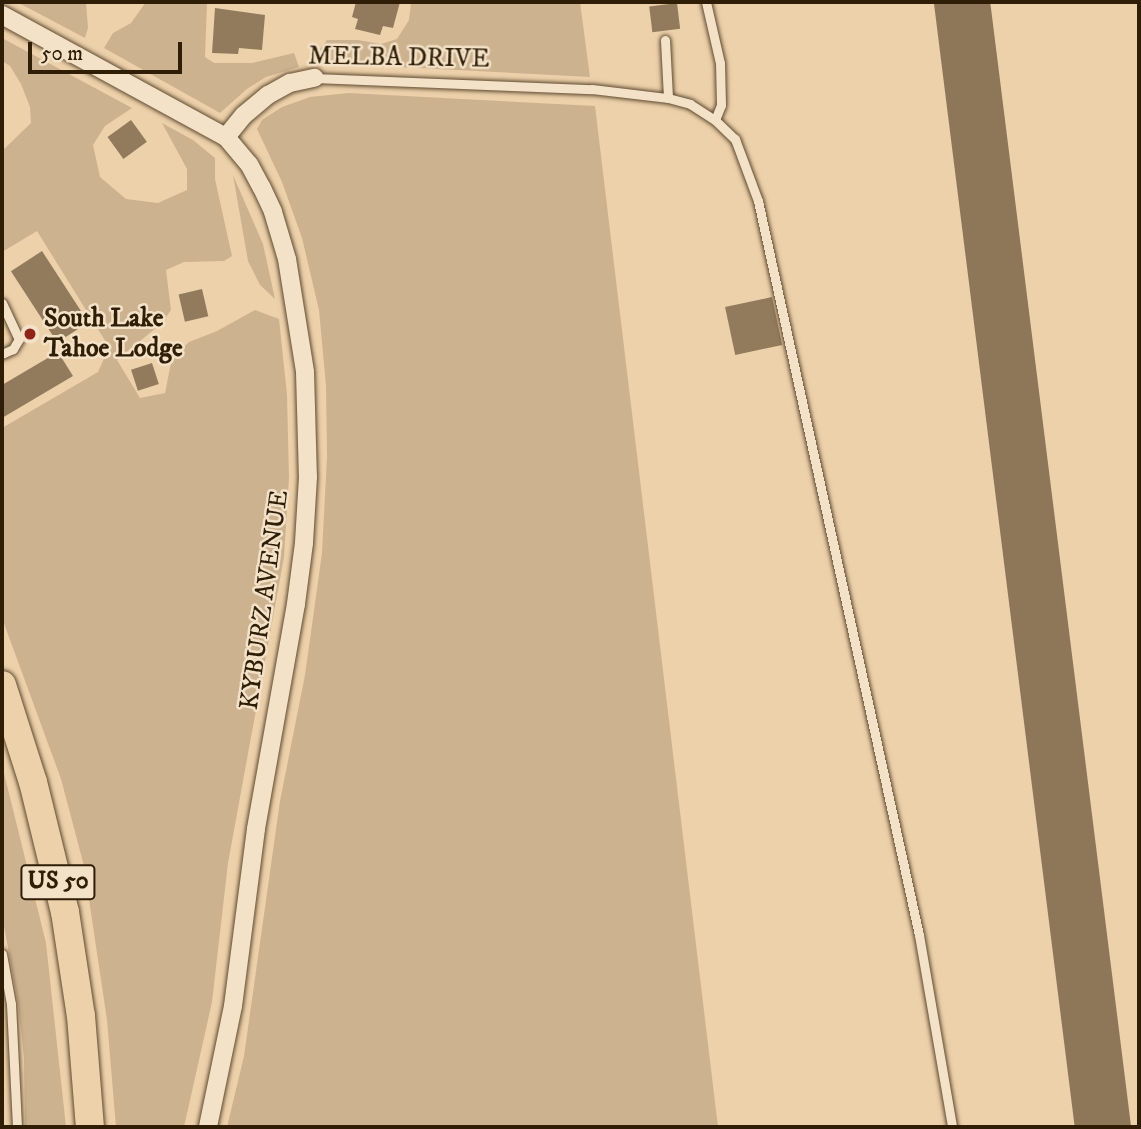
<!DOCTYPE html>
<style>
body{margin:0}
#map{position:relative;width:1141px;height:1129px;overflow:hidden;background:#edd1ab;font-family:"IM FELL DW Pica",serif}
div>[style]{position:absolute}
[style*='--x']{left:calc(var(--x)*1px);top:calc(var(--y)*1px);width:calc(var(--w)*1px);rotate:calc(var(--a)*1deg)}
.green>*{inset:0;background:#cdb28f}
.taxiway>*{height:56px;margin:-28px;padding:0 28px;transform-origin:28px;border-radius:28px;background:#8e7758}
.building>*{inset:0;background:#927b5c;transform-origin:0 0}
.roads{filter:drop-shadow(0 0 2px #5e4a2f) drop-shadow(0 0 2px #5e4a2f)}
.service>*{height:9px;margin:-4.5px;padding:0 4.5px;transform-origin:4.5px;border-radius:4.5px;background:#f3e1c8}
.minor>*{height:18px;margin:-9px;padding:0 9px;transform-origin:9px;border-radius:9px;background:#f3e1c8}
.trunk>*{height:28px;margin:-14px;padding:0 14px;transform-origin:14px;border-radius:14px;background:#edd1ab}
.dots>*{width:19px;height:19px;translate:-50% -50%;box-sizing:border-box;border:4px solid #f3e1c8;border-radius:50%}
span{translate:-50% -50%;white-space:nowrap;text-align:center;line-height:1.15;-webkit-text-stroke:5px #f3e1c8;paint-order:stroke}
.shield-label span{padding:2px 5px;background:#f3e1c8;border:2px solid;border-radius:5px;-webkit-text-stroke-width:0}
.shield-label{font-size:24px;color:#2f1d06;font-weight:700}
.street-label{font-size:26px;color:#2f1d06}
.poi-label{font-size:26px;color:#2f1d06;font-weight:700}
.left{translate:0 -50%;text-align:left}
.frame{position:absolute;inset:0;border:4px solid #2f1d06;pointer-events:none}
.scale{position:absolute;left:28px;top:42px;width:154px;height:32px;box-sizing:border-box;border:4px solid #2f1d06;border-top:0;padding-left:9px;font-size:21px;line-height:24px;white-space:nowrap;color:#2f1d06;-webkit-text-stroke:5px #f3e1c8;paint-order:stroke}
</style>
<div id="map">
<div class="green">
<div style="clip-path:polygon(17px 2px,86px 2px,88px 28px,85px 38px)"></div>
<div style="clip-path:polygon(146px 2px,207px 2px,205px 57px,214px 63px,252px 63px,294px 53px,299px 67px,266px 77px,247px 89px,220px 113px,104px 48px,113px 33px,131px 23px)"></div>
<div style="clip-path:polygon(411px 2px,580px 2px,590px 77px,322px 63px,320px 49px,327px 40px,358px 40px,381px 44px,397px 39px,409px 20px)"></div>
<div style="clip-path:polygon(2px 38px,132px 108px,105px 126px,93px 145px,100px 177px,126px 199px,158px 203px,187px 190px,187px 169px,162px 123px,193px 140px,215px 158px,215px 179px,232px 256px,224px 261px,184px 262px,166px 270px,171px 310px,162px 323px,117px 360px,140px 398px,165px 393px,172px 358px,189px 342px,217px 331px,255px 310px,279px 319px,287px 395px,289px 478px,284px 557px,228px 863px,212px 1002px,184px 1127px,116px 1127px,107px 1020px,84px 866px,61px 779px,2px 618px,2px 428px,98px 372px,109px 347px,37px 231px,2px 252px,2px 151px,31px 123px,30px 107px,21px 84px,10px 66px,2px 61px)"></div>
<div style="clip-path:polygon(349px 93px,595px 106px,718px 1127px,227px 1127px,244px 1056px,280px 801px,305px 675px,322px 553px,327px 456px,326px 386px,319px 310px,302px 238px,282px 182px,257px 129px,262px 120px,282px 107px,310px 97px)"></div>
<div style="clip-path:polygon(233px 175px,263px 244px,275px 299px,260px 285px,248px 261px)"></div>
<div style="clip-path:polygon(2px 765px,46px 943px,66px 1127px,25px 1127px,24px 1058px,18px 1002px,2px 915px)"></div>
</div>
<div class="taxiway">
<div style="--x:962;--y:2;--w:1134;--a:82.86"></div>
</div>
<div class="building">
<div style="clip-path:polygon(356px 2px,400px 2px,393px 28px,383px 26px,380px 35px,355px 29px,358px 19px,352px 17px)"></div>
<div style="left:677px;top:3px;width:26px;height:28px;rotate:83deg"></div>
<div style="clip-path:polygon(215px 8px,265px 15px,262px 50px,239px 48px,238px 54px,212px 53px)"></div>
<div style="left:131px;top:120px;width:27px;height:29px;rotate:54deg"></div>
<div style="left:42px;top:251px;width:85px;height:37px;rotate:57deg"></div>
<div style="left:202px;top:289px;width:28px;height:24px;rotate:77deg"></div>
<div style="left:772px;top:297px;width:49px;height:48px;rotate:78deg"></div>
<div style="clip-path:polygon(58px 352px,73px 376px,2px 418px,2px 385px)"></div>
<div style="left:152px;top:363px;width:22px;height:22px;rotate:72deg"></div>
</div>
<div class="roads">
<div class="service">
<div style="--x:706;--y:2;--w:63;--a:77.1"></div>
<div style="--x:720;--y:63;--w:42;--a:88.6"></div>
<div style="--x:721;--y:105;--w:16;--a:112"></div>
<div style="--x:665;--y:40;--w:58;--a:87"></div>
<div style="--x:314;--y:78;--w:278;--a:2.3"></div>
<div style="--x:592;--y:89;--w:77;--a:6.8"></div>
<div style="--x:668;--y:98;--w:23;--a:15"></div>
<div style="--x:690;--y:104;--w:30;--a:33"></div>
<div style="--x:715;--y:120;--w:28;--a:44"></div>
<div style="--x:735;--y:139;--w:66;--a:69.6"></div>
<div style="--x:758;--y:201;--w:751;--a:77.63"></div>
<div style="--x:919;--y:935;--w:195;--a:80.2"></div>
<div style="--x:2;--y:303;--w:40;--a:65"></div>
<div style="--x:19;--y:339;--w:12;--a:121"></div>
<div style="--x:13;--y:349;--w:12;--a:156"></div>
<div style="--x:2;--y:954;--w:51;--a:79.8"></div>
<div style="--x:11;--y:1004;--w:123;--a:87.2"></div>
</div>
<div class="minor">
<div style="--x:2;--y:15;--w:255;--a:28.6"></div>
<div style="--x:226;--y:137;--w:35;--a:50"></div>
<div style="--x:249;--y:164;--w:27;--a:62"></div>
<div style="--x:262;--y:188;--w:26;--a:65"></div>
<div style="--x:273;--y:212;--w:49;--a:73.4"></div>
<div style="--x:287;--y:259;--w:114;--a:80.9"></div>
<div style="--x:305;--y:372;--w:105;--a:88.4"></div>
<div style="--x:308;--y:477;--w:66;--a:93.5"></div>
<div style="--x:304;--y:543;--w:62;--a:97.5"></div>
<div style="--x:296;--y:604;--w:229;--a:100.1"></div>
<div style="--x:256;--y:829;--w:178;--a:97.4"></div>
<div style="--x:233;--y:1006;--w:124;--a:101.7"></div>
<div style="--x:226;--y:137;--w:28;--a:-51"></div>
<div style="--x:244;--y:115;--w:31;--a:-40"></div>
<div style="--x:268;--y:95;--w:25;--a:-29"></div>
<div style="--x:290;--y:83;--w:25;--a:-12"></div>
</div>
<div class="trunk">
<div style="--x:2;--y:685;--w:102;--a:72.3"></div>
<div style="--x:33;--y:782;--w:134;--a:76.2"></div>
<div style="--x:65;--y:912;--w:105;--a:81.3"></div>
<div style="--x:81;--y:1016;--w:111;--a:85.4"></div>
</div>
</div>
<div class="dots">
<div style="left:30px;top:334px;background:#8f2418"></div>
</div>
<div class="shield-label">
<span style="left:58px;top:882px">US 50</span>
</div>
<div class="street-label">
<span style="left:399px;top:58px;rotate:1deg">MELBA DRIVE</span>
<span style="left:265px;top:600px;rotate:-82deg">KYBURZ AVENUE</span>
</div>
<div class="poi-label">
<span class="left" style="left:44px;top:334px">South Lake<br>Tahoe Lodge</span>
</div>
<div class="frame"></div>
<div class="scale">50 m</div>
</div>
